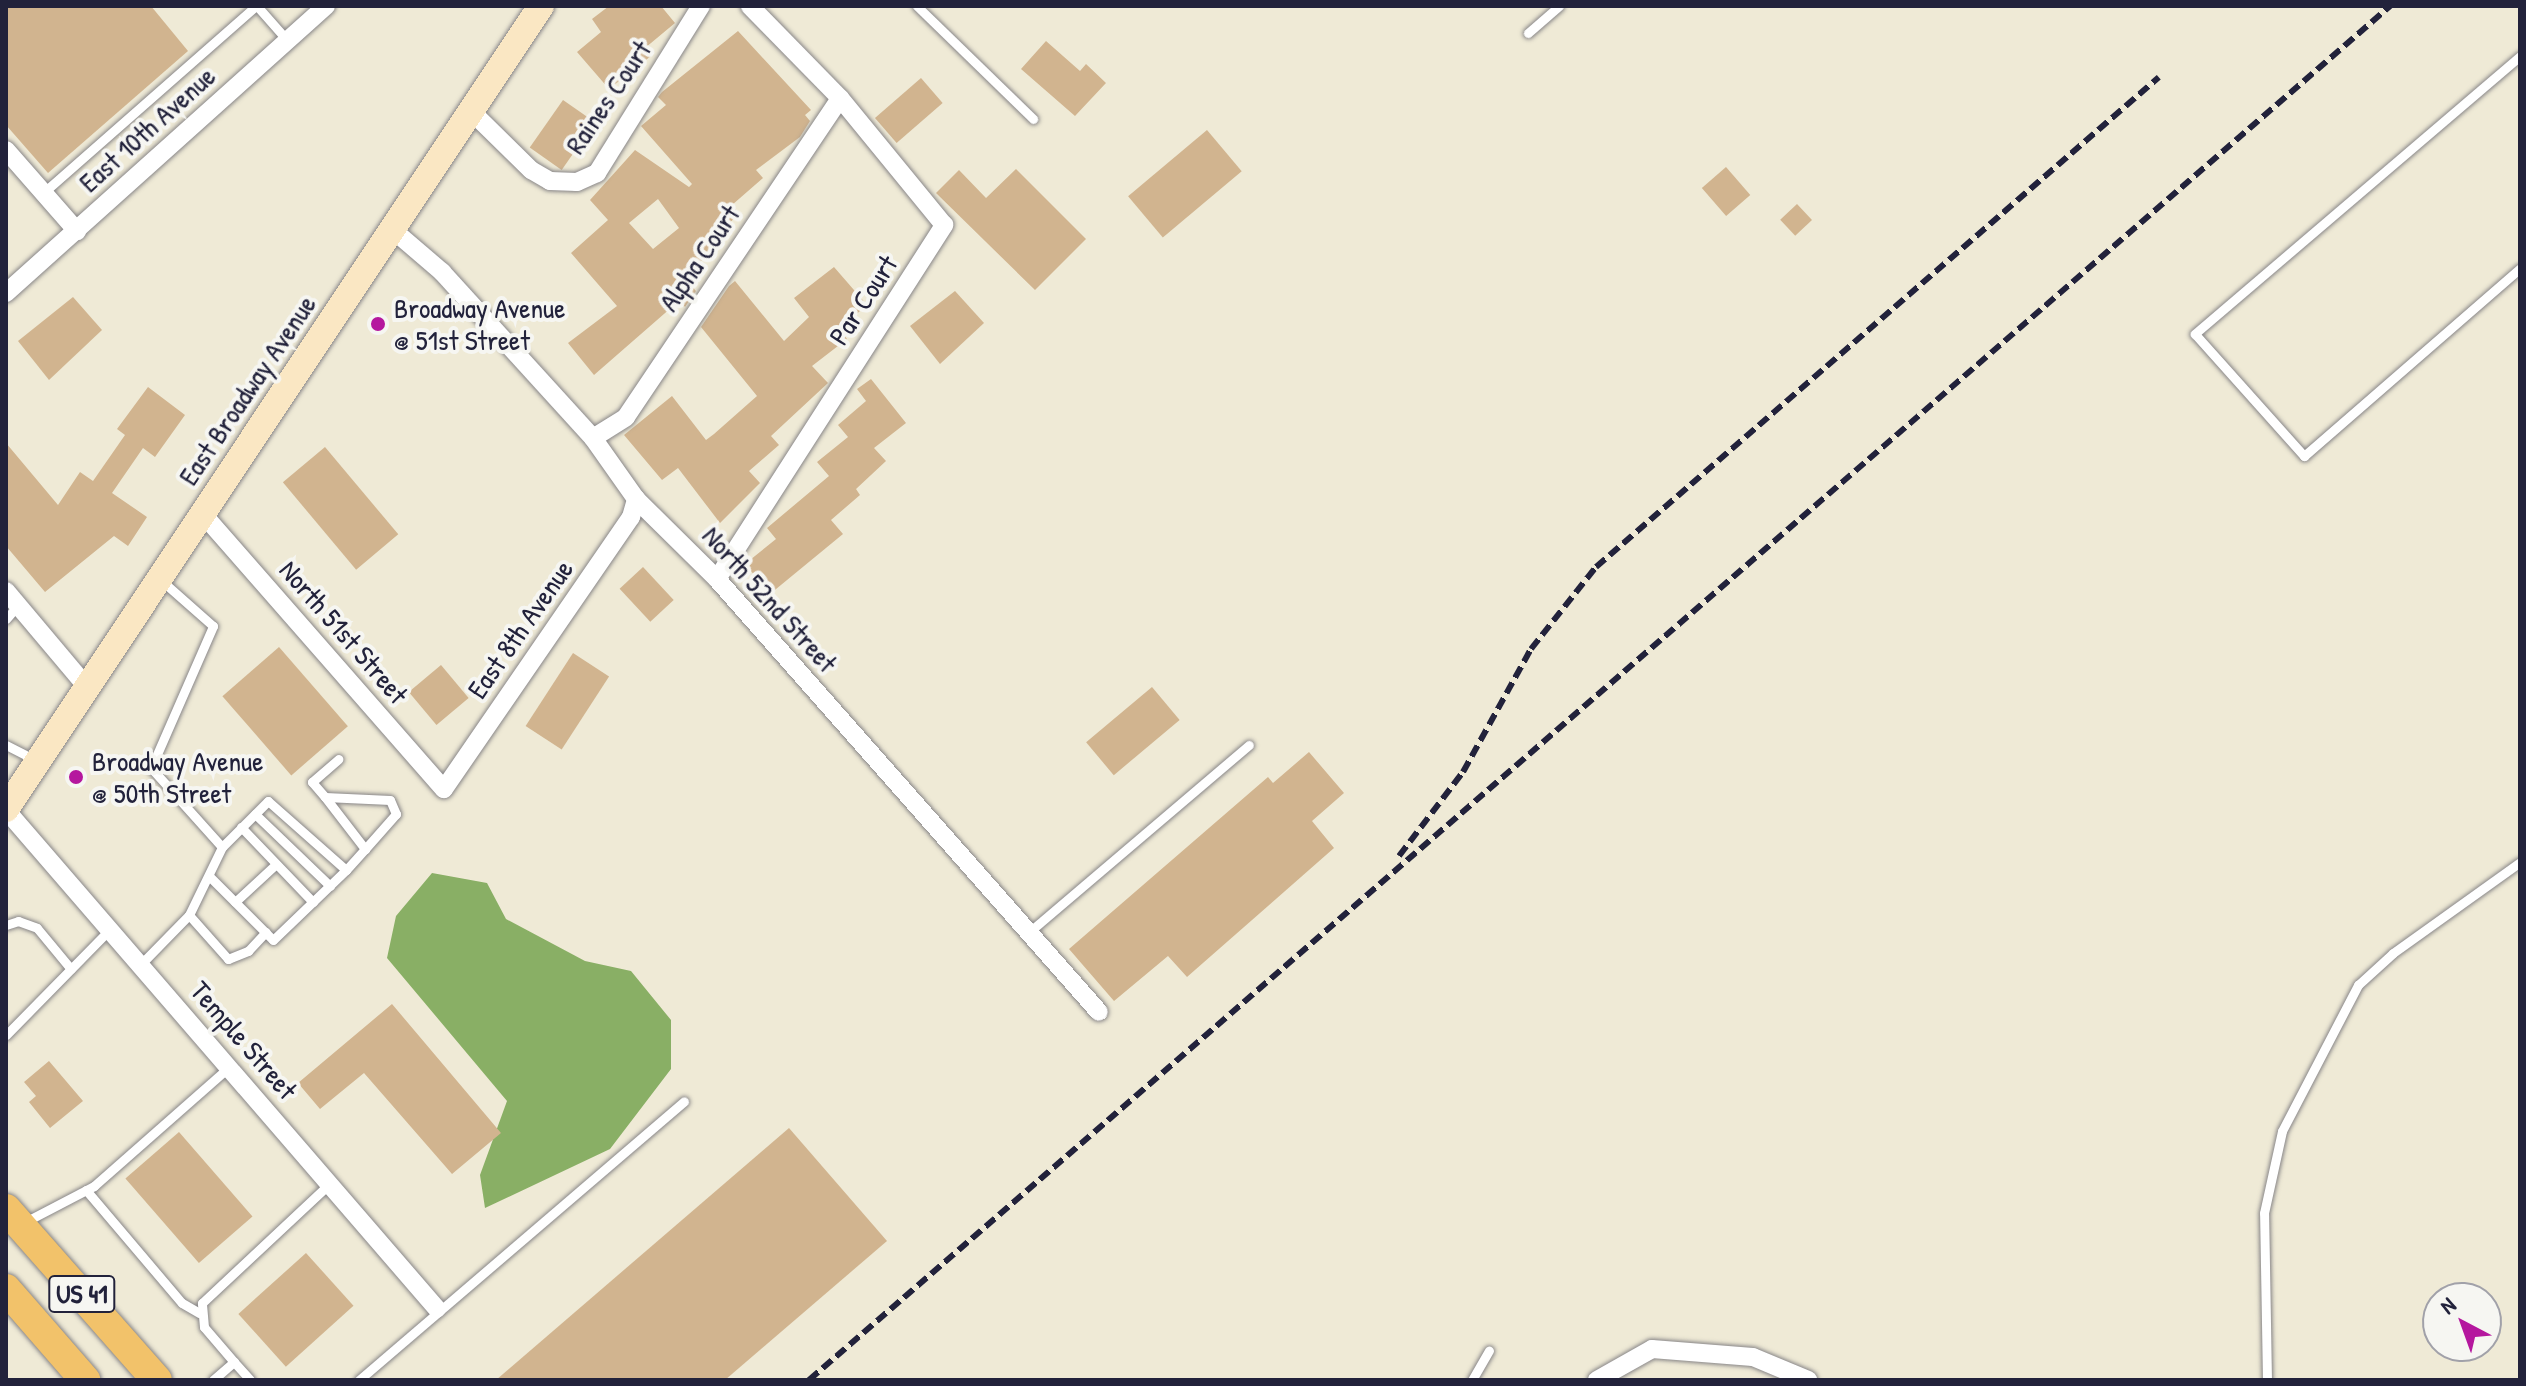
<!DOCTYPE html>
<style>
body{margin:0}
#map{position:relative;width:2526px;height:1386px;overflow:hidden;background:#efead6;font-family:"Patrick Hand",sans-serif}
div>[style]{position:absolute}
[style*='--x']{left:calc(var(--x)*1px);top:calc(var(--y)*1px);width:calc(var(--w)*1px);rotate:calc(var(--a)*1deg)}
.forest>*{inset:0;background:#89af65}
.building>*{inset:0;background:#d1b48f;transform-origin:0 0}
.roads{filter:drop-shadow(0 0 2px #888688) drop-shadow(0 0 2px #888688)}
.lane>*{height:9px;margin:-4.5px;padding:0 4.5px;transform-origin:4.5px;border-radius:4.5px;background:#fff}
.street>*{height:18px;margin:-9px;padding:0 9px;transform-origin:9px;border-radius:9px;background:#fff}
.secondary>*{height:26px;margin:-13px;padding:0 13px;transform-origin:13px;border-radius:13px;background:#fae7c3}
.primary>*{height:30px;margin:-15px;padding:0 15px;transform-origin:15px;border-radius:15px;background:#f2c26a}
.rail>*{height:6px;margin-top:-3px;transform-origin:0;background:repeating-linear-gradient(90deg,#22223b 0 12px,transparent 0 18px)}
.dots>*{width:22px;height:22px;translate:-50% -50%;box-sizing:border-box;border:4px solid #f6f6f2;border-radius:50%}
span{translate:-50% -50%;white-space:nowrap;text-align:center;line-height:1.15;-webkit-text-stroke:8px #f6f6f2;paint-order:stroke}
.shield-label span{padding:2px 6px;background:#f6f6f2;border:2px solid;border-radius:6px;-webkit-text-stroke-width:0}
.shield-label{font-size:26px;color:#22223b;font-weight:700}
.street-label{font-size:28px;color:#22223b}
.poi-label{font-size:28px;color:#22223b}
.left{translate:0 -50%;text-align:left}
.frame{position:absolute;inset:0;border:8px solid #22223b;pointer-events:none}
.north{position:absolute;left:2422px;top:1282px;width:80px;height:80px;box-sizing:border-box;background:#f6f6f2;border:2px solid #a1a1a9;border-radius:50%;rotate:319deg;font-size:22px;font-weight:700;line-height:32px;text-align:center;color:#22223b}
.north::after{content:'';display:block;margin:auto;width:28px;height:36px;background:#b5179e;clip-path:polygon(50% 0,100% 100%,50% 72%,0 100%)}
</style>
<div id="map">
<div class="forest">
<div style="clip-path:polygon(432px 873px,487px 883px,506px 919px,585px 961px,631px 971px,671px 1020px,671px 1069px,610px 1149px,485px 1208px,480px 1175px,507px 1101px,387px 958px,396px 916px)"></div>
</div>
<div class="building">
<div style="clip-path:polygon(6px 6px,151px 6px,188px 51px,48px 173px,6px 125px)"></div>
<div style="clip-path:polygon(609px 6px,661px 6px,675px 23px,645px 48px,651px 56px,609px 89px,577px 52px,601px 32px,592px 19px)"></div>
<div style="clip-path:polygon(evenodd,738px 31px,811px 110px,805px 115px,810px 121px,800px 137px,756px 170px,763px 178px,732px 205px,739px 214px,708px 243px,714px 251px,682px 276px,696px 291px,685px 307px,680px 300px,594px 375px,568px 343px,617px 306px,571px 253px,608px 220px,590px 200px,635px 150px,689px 187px,692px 184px,641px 126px,666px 105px,658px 97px,662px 92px,738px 31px,658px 199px,679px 228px,653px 249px,629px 223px,658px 199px)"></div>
<div style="clip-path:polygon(1046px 41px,1080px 71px,1086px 64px,1106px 83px,1075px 116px,1021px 69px)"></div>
<div style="left:921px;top:78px;width:33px;height:61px;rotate:49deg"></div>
<div style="left:563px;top:100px;width:39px;height:58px;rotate:35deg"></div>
<div style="left:1207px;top:130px;width:54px;height:103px;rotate:50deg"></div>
<div style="left:1726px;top:167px;width:37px;height:32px;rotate:49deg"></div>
<div style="clip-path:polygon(1016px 169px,1086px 239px,1035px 290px,936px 193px,959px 170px,986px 198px)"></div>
<div style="left:1797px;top:204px;width:22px;height:23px;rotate:47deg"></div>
<div style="clip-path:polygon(834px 267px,867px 305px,839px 329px,847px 339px,812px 366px,828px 383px,771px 436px,779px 445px,749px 471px,760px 483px,720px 523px,678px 468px,662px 480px,624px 435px,672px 396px,706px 440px,714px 434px,757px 396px,701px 327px,729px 286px,735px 281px,784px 341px,809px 317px,794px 298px)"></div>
<div style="clip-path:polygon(955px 291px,984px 323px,940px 364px,910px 326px)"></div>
<div style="clip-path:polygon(73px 297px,102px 330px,49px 380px,18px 341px)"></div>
<div style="clip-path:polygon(871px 379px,906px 423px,874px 448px,886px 461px,856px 489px,860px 495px,831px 520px,843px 534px,770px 594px,745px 564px,776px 539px,767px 528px,829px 476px,817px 462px,848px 437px,838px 425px,866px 401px,857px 389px)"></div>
<div style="clip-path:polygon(148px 387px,185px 415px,155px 457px,143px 448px,112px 493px,147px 517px,128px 546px,114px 536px,45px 592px,6px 546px,6px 443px,58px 505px,80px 472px,93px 481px,125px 435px,117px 429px)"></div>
<div style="left:325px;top:447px;width:114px;height:55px;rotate:50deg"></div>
<div style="left:643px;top:567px;width:45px;height:32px;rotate:47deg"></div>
<div style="left:279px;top:647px;width:105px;height:75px;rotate:49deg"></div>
<div style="left:573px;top:653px;width:43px;height:87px;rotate:33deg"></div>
<div style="left:441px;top:665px;width:43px;height:42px;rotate:50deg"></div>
<div style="left:1152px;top:687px;width:43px;height:86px;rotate:50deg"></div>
<div style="clip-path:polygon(1309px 752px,1344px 793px,1312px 821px,1334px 848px,1187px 977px,1168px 956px,1114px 1001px,1069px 949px,1268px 777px,1273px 783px)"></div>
<div style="clip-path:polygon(392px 1004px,501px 1133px,452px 1174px,364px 1073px,320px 1109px,298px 1083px)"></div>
<div style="clip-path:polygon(49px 1061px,83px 1101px,50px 1128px,29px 1102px,36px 1096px,24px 1082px)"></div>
<div style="clip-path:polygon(789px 1128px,887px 1241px,725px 1380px,496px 1380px)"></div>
<div style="left:179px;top:1132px;width:112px;height:71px;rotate:49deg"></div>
<div style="left:306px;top:1253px;width:71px;height:91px;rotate:48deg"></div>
</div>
<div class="roads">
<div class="lane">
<div style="--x:257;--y:6;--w:45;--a:48.6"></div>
<div style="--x:917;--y:6;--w:162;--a:44.2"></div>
<div style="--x:1528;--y:33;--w:41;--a:-41.1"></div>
<div style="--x:2520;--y:56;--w:428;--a:139.5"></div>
<div style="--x:2195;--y:334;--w:164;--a:48.2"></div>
<div style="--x:2304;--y:456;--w:286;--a:-41"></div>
<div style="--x:43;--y:193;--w:283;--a:-41.3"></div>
<div style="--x:6;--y:619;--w:18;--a:-49"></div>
<div style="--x:6;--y:745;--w:33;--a:27"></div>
<div style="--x:325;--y:797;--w:20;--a:-131"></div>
<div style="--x:312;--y:782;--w:35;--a:-41"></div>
<div style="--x:255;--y:814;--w:104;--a:43.8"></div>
<div style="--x:241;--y:827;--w:104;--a:46.2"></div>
<div style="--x:222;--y:847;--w:65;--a:-45"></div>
<div style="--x:268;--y:801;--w:104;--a:41.5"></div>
<div style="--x:346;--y:870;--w:28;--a:-48"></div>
<div style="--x:365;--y:849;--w:47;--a:-48.5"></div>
<div style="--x:396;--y:814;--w:15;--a:-113"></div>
<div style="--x:390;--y:800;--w:65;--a:-177.4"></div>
<div style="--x:325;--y:797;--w:66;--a:52.4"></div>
<div style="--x:210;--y:877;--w:89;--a:45"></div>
<div style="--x:273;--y:940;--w:101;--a:-43.8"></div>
<div style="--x:235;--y:902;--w:56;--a:-42.8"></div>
<div style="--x:189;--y:915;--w:59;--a:48.4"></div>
<div style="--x:228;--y:959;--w:22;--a:-22"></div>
<div style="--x:248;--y:951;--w:26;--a:-47"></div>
<div style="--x:6;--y:925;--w:13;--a:-18"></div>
<div style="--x:18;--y:921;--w:20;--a:20"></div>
<div style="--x:37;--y:928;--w:53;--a:50.3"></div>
<div style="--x:1028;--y:933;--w:290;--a:-40.4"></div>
<div style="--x:141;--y:964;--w:69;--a:-45.6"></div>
<div style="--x:189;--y:915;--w:76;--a:-64.1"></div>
<div style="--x:222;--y:847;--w:106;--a:-131.9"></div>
<div style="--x:151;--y:768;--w:155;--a:-66.4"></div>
<div style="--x:213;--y:626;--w:69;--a:-138.5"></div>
<div style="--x:6;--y:1035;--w:148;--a:-45.5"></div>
<div style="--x:86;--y:1190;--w:148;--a:49.7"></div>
<div style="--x:182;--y:1303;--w:20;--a:30"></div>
<div style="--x:23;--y:1223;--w:80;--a:-27.5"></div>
<div style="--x:94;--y:1186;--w:181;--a:-41.4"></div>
<div style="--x:234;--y:1362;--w:24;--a:48"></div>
<div style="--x:213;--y:1380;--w:28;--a:-41"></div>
<div style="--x:234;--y:1362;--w:46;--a:-130.6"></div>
<div style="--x:204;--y:1327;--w:24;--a:-95"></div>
<div style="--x:202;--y:1303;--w:174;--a:-43.1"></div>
<div style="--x:359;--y:1380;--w:428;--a:-40.6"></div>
<div style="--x:1472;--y:1380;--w:34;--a:-60"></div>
<div style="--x:2267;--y:1380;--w:167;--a:-91"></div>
<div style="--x:2264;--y:1213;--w:84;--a:-77.6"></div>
<div style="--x:2282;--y:1131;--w:165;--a:-62.5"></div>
<div style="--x:2358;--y:985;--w:47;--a:-42.4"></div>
<div style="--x:2393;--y:953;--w:156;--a:-35.6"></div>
</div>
<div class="street">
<div style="--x:471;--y:111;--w:84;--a:44.5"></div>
<div style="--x:531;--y:170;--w:22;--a:30"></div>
<div style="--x:550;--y:181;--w:27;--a:2"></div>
<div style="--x:577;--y:182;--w:22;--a:-24"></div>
<div style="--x:597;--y:173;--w:197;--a:-58.1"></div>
<div style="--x:6;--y:150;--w:108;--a:48.8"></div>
<div style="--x:393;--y:230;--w:65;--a:40.6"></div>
<div style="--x:442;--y:272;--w:224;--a:47.7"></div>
<div style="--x:593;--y:438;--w:75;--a:54.8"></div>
<div style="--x:636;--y:499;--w:114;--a:44.6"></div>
<div style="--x:717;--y:579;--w:577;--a:48.58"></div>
<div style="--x:6;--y:293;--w:430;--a:-41.9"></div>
<div style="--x:593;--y:438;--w:39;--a:-32"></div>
<div style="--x:626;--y:417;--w:384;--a:-56.1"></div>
<div style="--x:202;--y:513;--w:367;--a:48.8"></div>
<div style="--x:444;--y:789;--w:330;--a:-55.5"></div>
<div style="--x:631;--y:517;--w:19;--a:-74"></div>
<div style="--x:717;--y:579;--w:421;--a:-57.3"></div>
<div style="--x:944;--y:225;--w:164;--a:-129.3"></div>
<div style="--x:840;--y:98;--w:129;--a:-134.4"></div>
<div style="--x:6;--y:591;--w:124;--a:49.9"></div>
<div style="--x:6;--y:810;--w:659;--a:49.18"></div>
<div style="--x:1597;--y:1380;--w:63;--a:-29.4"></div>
<div style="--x:1652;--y:1349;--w:101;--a:4.5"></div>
<div style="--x:1753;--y:1357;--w:60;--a:22.7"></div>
</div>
<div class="secondary">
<div style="--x:6;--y:809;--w:965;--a:-56.33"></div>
</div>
<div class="primary">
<div style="--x:6;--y:1209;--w:228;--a:48.6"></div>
<div style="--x:6;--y:1289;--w:121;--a:49"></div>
</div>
</div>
<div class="rail">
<div style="--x:1399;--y:856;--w:106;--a:-52.7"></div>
<div style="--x:1463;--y:772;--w:141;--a:-61.1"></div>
<div style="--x:1531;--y:649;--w:105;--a:-51.6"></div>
<div style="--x:1596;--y:567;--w:746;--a:-41.03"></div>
<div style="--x:809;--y:1380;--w:2095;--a:-40.99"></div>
</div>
<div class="dots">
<div style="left:378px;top:324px;background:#b5179e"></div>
<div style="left:76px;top:777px;background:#b5179e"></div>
</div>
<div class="shield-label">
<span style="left:82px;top:1294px">US 41</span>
</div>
<div class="street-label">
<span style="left:608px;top:97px;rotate:-56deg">Raines Court</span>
<span style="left:147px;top:129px;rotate:-42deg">East 10th Avenue</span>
<span style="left:699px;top:258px;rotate:-56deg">Alpha Court</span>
<span style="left:863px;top:300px;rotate:-57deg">Par Court</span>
<span style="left:247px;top:390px;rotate:-56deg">East Broadway Avenue</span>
<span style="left:770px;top:599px;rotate:48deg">North 52nd Street</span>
<span style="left:520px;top:629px;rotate:-55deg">East 8th Avenue</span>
<span style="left:344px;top:632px;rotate:49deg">North 51st Street</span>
<span style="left:244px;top:1040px;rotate:49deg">Temple Street</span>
</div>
<div class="poi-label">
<span class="left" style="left:394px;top:324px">Broadway Avenue<br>@ 51st Street</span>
<span class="left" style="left:92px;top:777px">Broadway Avenue<br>@ 50th Street</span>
</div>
<div class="frame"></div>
<div class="north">N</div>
</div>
